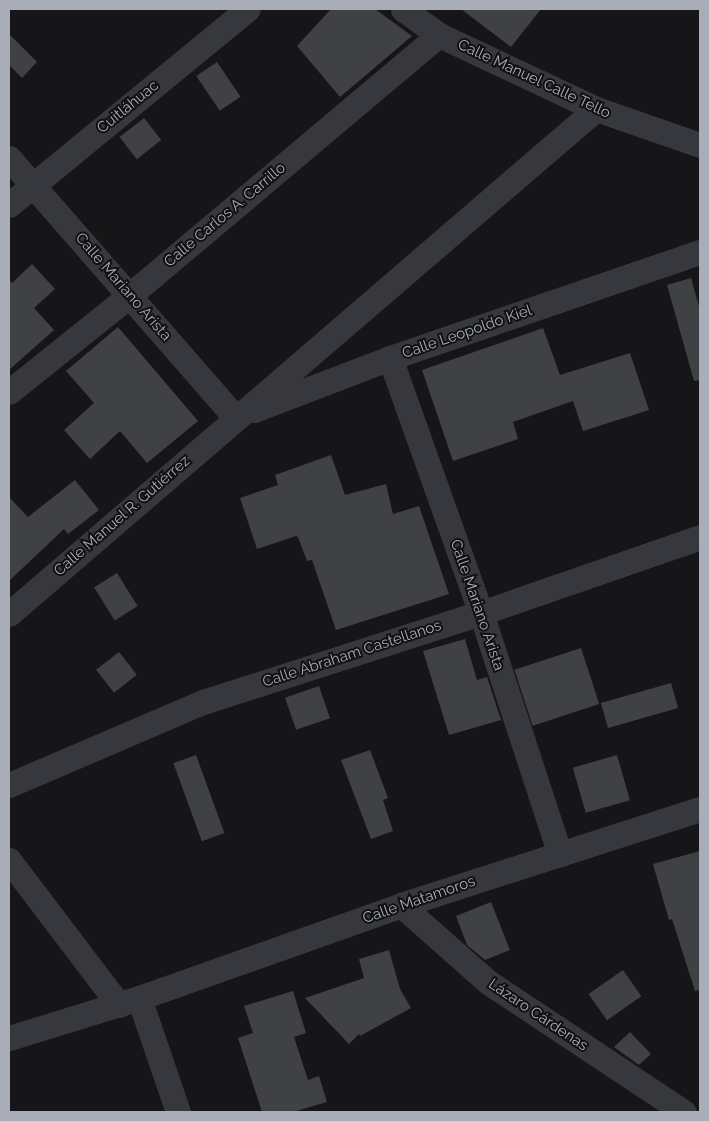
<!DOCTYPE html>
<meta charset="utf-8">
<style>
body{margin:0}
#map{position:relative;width:709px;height:1121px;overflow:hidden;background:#161618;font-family:Raleway,sans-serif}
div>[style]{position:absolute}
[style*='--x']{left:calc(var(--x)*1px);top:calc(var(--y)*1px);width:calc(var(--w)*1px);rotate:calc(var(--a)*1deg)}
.building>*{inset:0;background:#404145;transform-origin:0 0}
.minor>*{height:25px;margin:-12.5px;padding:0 12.5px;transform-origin:12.5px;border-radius:12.5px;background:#37383d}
span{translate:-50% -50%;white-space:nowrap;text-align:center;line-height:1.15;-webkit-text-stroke:4px #111113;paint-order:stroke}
.street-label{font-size:15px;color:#a8adb8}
.frame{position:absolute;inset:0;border:10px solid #a8adb8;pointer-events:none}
</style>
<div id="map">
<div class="building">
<div style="clip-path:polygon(331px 9px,375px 9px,412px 36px,340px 97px,297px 46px)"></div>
<div style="clip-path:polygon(461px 9px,541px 9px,511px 47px)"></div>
<div style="clip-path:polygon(9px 34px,37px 62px,22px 78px,9px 65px)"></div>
<div style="left:217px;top:62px;width:42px;height:25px;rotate:56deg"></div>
<div style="left:144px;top:118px;width:28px;height:31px;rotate:52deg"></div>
<div style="clip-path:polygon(32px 264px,55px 289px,34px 308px,54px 330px,9px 370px,9px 279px,12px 283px)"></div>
<div style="clip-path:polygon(691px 278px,700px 310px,700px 380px,694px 381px,667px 285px)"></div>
<div style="clip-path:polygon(118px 327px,198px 421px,147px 463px,120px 431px,90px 459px,64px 430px,94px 403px,66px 371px)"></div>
<div style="clip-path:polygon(543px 328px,560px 375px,630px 353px,649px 410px,583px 431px,573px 401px,513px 422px,518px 439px,453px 461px,422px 370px)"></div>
<div style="clip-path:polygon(331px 455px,345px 495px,386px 484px,393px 514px,419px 506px,449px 594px,336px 630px,312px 560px,307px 561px,298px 537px,296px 536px,257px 549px,240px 498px,278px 485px,275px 475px)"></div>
<div style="clip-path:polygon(75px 480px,99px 510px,68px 534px,64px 529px,9px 581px,9px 497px,28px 517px)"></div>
<div style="left:117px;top:573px;width:39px;height:27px;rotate:58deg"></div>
<div style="clip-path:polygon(465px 639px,477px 680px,487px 677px,501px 720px,449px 735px,423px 651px)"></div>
<div style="left:581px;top:648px;width:59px;height:70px;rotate:72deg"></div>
<div style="left:119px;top:652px;width:29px;height:29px;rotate:52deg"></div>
<div style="left:671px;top:683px;width:26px;height:73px;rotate:74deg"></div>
<div style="left:319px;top:686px;width:34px;height:36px;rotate:71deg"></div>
<div style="clip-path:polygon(370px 750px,388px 798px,383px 800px,393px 831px,371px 839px,341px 760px)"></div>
<div style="left:196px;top:755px;width:83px;height:24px;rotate:70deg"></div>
<div style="left:617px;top:755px;width:47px;height:46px;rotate:74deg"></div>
<div style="clip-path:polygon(700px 851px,700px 990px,695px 991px,672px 919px,669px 920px,653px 864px)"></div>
<div style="clip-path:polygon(491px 902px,510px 950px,485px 960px,467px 945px,456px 916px)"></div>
<div style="clip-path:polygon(389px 950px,400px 989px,411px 1008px,360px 1036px,359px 1034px,349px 1044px,305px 998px,364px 978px,359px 959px)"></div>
<div style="left:623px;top:970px;width:32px;height:42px;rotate:55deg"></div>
<div style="clip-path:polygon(293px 991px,306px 1033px,294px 1037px,308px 1080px,319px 1076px,327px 1102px,293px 1112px,262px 1112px,238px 1038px,253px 1033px,244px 1006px)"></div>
<div style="clip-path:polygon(630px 1032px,651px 1054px,639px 1065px,614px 1047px)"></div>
</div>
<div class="minor">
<div style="--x:403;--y:9;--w:44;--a:35.8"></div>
<div style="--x:439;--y:35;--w:174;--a:25.2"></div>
<div style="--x:596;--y:109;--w:110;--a:19.1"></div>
<div style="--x:9;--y:158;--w:345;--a:48.9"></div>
<div style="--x:9;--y:205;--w:309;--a:-39.4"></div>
<div style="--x:390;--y:358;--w:271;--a:70.4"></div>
<div style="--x:481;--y:613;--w:254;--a:71.9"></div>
<div style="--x:9;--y:392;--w:155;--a:-38.7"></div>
<div style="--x:130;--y:295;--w:404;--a:-40.1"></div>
<div style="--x:254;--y:410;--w:146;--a:-20.9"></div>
<div style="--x:390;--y:358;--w:328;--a:-18.9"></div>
<div style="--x:9;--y:614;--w:774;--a:-40.71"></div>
<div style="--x:9;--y:785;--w:211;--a:-23.2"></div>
<div style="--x:203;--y:702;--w:292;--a:-17.8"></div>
<div style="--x:481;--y:613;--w:232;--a:-19.1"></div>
<div style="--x:9;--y:860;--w:182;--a:52.8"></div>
<div style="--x:401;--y:905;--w:116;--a:41.5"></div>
<div style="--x:488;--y:982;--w:235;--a:33.6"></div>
<div style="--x:139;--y:998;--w:120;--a:71.1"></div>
<div style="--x:9;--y:1038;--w:136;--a:-17.1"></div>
<div style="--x:139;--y:998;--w:278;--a:-19.5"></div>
<div style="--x:401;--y:905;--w:314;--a:-17.8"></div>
</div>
<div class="street-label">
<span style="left:534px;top:79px;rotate:25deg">Calle Manuel Calle Tello</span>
<span style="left:128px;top:107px;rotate:-39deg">Cuitláhuac</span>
<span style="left:225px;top:215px;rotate:-40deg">Calle Carlos A. Carrillo</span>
<span style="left:123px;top:287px;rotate:49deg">Calle Mariano Arista</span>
<span style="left:467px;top:332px;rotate:-19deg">Calle Leopoldo Kiel</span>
<span style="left:122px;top:516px;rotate:-41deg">Calle Manuel R. Gutiérrez</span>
<span style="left:477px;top:605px;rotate:71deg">Calle Mariano Arista</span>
<span style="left:352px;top:654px;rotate:-18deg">Calle Abraham Castellanos</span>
<span style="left:419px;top:900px;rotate:-19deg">Calle Matamoros</span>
<span style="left:538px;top:1015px;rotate:34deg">Lázaro Cárdenas</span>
</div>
<div class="frame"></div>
</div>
